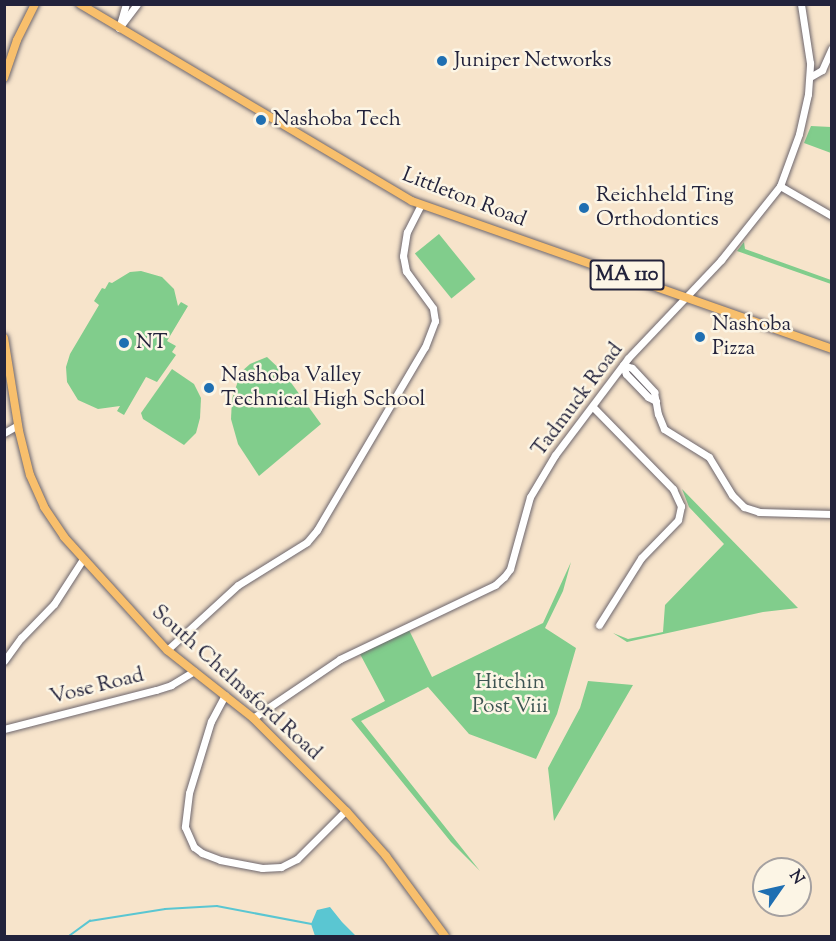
<!DOCTYPE html>
<style>
body{margin:0}
#map{position:relative;width:836px;height:941px;overflow:hidden;background:#f7e4cb;font-family:"Sorts Mill Goudy",serif}
div>[style]{position:absolute}
[style*='--x']{left:calc(var(--x)*1px);top:calc(var(--y)*1px);width:calc(var(--w)*1px);rotate:calc(var(--a)*1deg)}
.green>*{inset:0;background:#81cd8c;transform-origin:0 0}
.water>*{inset:0;background:#5ac6d2}
.stream>*{height:1.5px;margin:-0.75px;padding:0 0.75px;transform-origin:0.75px;border-radius:0.75px;background:#5ac6d2}
.roads{filter:drop-shadow(0 0 2px #6d666d) drop-shadow(0 0 2px #6d666d)}
.minor>*{height:7px;margin:-3.5px;padding:0 3.5px;transform-origin:3.5px;border-radius:3.5px;background:#fff}
.major>*{height:8px;margin:-4px;padding:0 4px;transform-origin:4px;border-radius:4px;background:#f8bf6c}
.dots>*{width:16px;height:16px;translate:-50% -50%;box-sizing:border-box;border:3px solid #fcf5e5;border-radius:50%}
span{translate:-50% -50%;white-space:nowrap;text-align:center;line-height:1.15;-webkit-text-stroke:5px #fcf5e5;paint-order:stroke}
.shield-label span{padding:2px 4px;background:#fcf5e5;border:2px solid;border-radius:4px;-webkit-text-stroke-width:0}
.shield-label{font-size:20px;color:#22223b;font-weight:700}
.poi-label{font-size:21px;color:#22223b}
.left{translate:0 -50%;text-align:left}
.street-label{font-size:21px;color:#22223b}
.park-label{font-size:21px;color:#3e5553}
.frame{position:absolute;inset:0;border:6px solid #22223b;pointer-events:none}
.north{position:absolute;left:752px;top:857px;width:60px;height:60px;box-sizing:border-box;background:#fcf5e5;border:2px solid #a5a1a1;border-radius:50%;rotate:56deg;font-size:16px;font-weight:700;line-height:24px;text-align:center;color:#22223b}
.north::after{content:'';display:block;margin:auto;width:21px;height:27px;background:#1f6fb2;clip-path:polygon(50% 0,100% 100%,50% 72%,0 100%)}
</style>
<div id="map">
<div class="green">
<div style="clip-path:polygon(811px 126px,831px 127px,831px 153px,804px 143px)"></div>
<div style="left:439px;top:234px;width:58px;height:31px;rotate:51deg"></div>
<div style="clip-path:polygon(744px 242px,745px 249px,831px 280px,831px 284px,737px 251px)"></div>
<div style="clip-path:polygon(141px 271px,162px 277px,174px 289px,178px 306px,181px 302px,188px 306px,167px 341px,176px 346px,172px 352px,176px 355px,157px 382px,146px 377px,124px 415px,117px 411px,120px 406px,98px 409px,78px 400px,67px 382px,66px 367px,70px 354px,99px 305px,94px 301px,102px 288px,105px 289px,109px 282px,112px 283px,130px 272px)"></div>
<div style="clip-path:polygon(267px 357px,284px 373px,321px 424px,259px 476px,238px 444px,231px 419px,232px 399px,241px 372px,250px 364px)"></div>
<div style="clip-path:polygon(172px 369px,194px 384px,201px 398px,200px 418px,196px 433px,184px 445px,143px 419px,141px 413px)"></div>
<div style="clip-path:polygon(682px 489px,798px 608px,763px 612px,627px 642px,613px 633px,628px 639px,663px 632px,665px 605px,724px 544px,689px 507px)"></div>
<div style="clip-path:polygon(571px 562px,563px 591px,545px 628px,576px 648px,557px 714px,536px 759px,469px 734px,428px 687px,361px 721px,480px 871px,451px 842px,351px 719px,385px 701px,360px 654px,409px 630px,432px 677px,543px 623px)"></div>
<div style="clip-path:polygon(588px 681px,633px 685px,554px 821px,548px 768px,580px 708px)"></div>
</div>
<div class="water">
<div style="clip-path:polygon(330px 907px,342px 922px,356px 936px,315px 936px,311px 924px,317px 910px)"></div>
</div>
<div class="stream">
<div style="--x:69;--y:936;--w:26;--a:-36"></div>
<div style="--x:90;--y:921;--w:76;--a:-9.1"></div>
<div style="--x:165;--y:909;--w:52;--a:-3.3"></div>
<div style="--x:217;--y:906;--w:96;--a:10.8"></div>
</div>
<div class="roads">
<div class="minor">
<div style="--x:119;--y:28;--w:30;--a:-53"></div>
<div style="--x:119;--y:28;--w:25;--a:-74"></div>
<div style="--x:810;--y:77;--w:14;--a:-30"></div>
<div style="--x:822;--y:70;--w:24;--a:-66"></div>
<div style="--x:780;--y:186;--w:60;--a:30"></div>
<div style="--x:623;--y:365;--w:9;--a:18"></div>
<div style="--x:632;--y:368;--w:33;--a:47"></div>
<div style="--x:654;--y:392;--w:22;--a:80"></div>
<div style="--x:658;--y:414;--w:16;--a:68"></div>
<div style="--x:664;--y:429;--w:53;--a:31.9"></div>
<div style="--x:709;--y:457;--w:44;--a:58.8"></div>
<div style="--x:732;--y:495;--w:17;--a:45"></div>
<div style="--x:744;--y:507;--w:16;--a:18"></div>
<div style="--x:759;--y:512;--w:73;--a:1.6"></div>
<div style="--x:623;--y:365;--w:9;--a:72"></div>
<div style="--x:626;--y:374;--w:32;--a:46"></div>
<div style="--x:648;--y:397;--w:9;--a:27"></div>
<div style="--x:593;--y:407;--w:115;--a:45.7"></div>
<div style="--x:673;--y:489;--w:19;--a:65"></div>
<div style="--x:681;--y:506;--w:14;--a:102"></div>
<div style="--x:678;--y:520;--w:53;--a:134.2"></div>
<div style="--x:641;--y:558;--w:79;--a:122.1"></div>
<div style="--x:4;--y:433;--w:16;--a:-30"></div>
<div style="--x:167;--y:650;--w:96;--a:-42.5"></div>
<div style="--x:238;--y:585;--w:81;--a:-31.9"></div>
<div style="--x:307;--y:542;--w:16;--a:-50"></div>
<div style="--x:317;--y:530;--w:212;--a:-59.5"></div>
<div style="--x:425;--y:347;--w:28;--a:-69"></div>
<div style="--x:435;--y:321;--w:13;--a:-99"></div>
<div style="--x:433;--y:308;--w:46;--a:-126.1"></div>
<div style="--x:406;--y:271;--w:15;--a:-101"></div>
<div style="--x:403;--y:256;--w:24;--a:-81"></div>
<div style="--x:407;--y:232;--w:30;--a:-63"></div>
<div style="--x:4;--y:661;--w:29;--a:-54"></div>
<div style="--x:21;--y:638;--w:47;--a:-45.9"></div>
<div style="--x:54;--y:604;--w:54;--a:-57.2"></div>
<div style="--x:225;--y:695;--w:30;--a:118"></div>
<div style="--x:211;--y:721;--w:75;--a:107"></div>
<div style="--x:189;--y:793;--w:34;--a:97"></div>
<div style="--x:185;--y:827;--w:22;--a:66"></div>
<div style="--x:194;--y:847;--w:10;--a:37"></div>
<div style="--x:202;--y:853;--w:19;--a:21"></div>
<div style="--x:220;--y:860;--w:43;--a:10.8"></div>
<div style="--x:262;--y:868;--w:19;--a:-3"></div>
<div style="--x:281;--y:867;--w:18;--a:-27"></div>
<div style="--x:297;--y:859;--w:69;--a:-45"></div>
<div style="--x:253;--y:718;--w:105;--a:-34.1"></div>
<div style="--x:340;--y:659;--w:172;--a:-25.5"></div>
<div style="--x:495;--y:585;--w:12;--a:-42"></div>
<div style="--x:504;--y:577;--w:10;--a:-53"></div>
<div style="--x:510;--y:569;--w:75;--a:-74.5"></div>
<div style="--x:530;--y:497;--w:49;--a:-59.2"></div>
<div style="--x:555;--y:455;--w:121;--a:-53"></div>
<div style="--x:628;--y:358;--w:135;--a:-46.5"></div>
<div style="--x:721;--y:260;--w:95;--a:-51.4"></div>
<div style="--x:780;--y:186;--w:55;--a:-69.9"></div>
<div style="--x:799;--y:134;--w:41;--a:-77.3"></div>
<div style="--x:808;--y:94;--w:31;--a:-86"></div>
<div style="--x:810;--y:63;--w:60;--a:-98.7"></div>
<div style="--x:4;--y:729;--w:157;--a:-14.4"></div>
<div style="--x:156;--y:690;--w:16;--a:-18"></div>
<div style="--x:171;--y:685;--w:27;--a:-31"></div>
</div>
<div class="major">
<div style="--x:80;--y:4;--w:386;--a:30.7"></div>
<div style="--x:412;--y:201;--w:445;--a:19.4"></div>
<div style="--x:4;--y:78;--w:40;--a:-71.1"></div>
<div style="--x:17;--y:40;--w:40;--a:-63.4"></div>
<div style="--x:4;--y:338;--w:94;--a:80.8"></div>
<div style="--x:19;--y:431;--w:45;--a:76"></div>
<div style="--x:30;--y:475;--w:35;--a:66"></div>
<div style="--x:44;--y:507;--w:36;--a:56"></div>
<div style="--x:64;--y:537;--w:153;--a:47.7"></div>
<div style="--x:167;--y:650;--w:110;--a:38.3"></div>
<div style="--x:253;--y:718;--w:133;--a:45"></div>
<div style="--x:347;--y:812;--w:59;--a:48.4"></div>
<div style="--x:386;--y:856;--w:99;--a:53.6"></div>
</div>
</div>
<div class="dots">
<div style="left:442px;top:61px;background:#1f6fb2"></div>
<div style="left:261px;top:120px;background:#1f6fb2"></div>
<div style="left:584px;top:208px;background:#1f6fb2"></div>
<div style="left:700px;top:337px;background:#1f6fb2"></div>
<div style="left:124px;top:343px;background:#1f6fb2"></div>
<div style="left:209px;top:388px;background:#1f6fb2"></div>
</div>
<div class="shield-label">
<span style="left:627px;top:275px">MA 110</span>
</div>
<div class="poi-label">
<span class="left" style="left:454px;top:61px">Juniper Networks</span>
<span class="left" style="left:273px;top:120px">Nashoba Tech</span>
<span class="left" style="left:596px;top:208px">Reichheld Ting<br>Orthodontics</span>
<span class="left" style="left:712px;top:337px">Nashoba<br>Pizza</span>
<span class="left" style="left:136px;top:343px">NT</span>
<span class="left" style="left:221px;top:388px">Nashoba Valley<br>Technical High School</span>
</div>
<div class="street-label">
<span style="left:464px;top:198px;rotate:21deg">Littleton Road</span>
<span style="left:578px;top:400px;rotate:-53deg">Tadmuck Road</span>
<span style="left:236px;top:683px;rotate:42deg">South Chelmsford Road</span>
<span style="left:97px;top:687px;rotate:-14deg">Vose Road</span>
</div>
<div class="park-label">
<span style="left:510px;top:695px">Hitchin<br>Post Viii</span>
</div>
<div class="frame"></div>
<div class="north">N</div>
</div>
